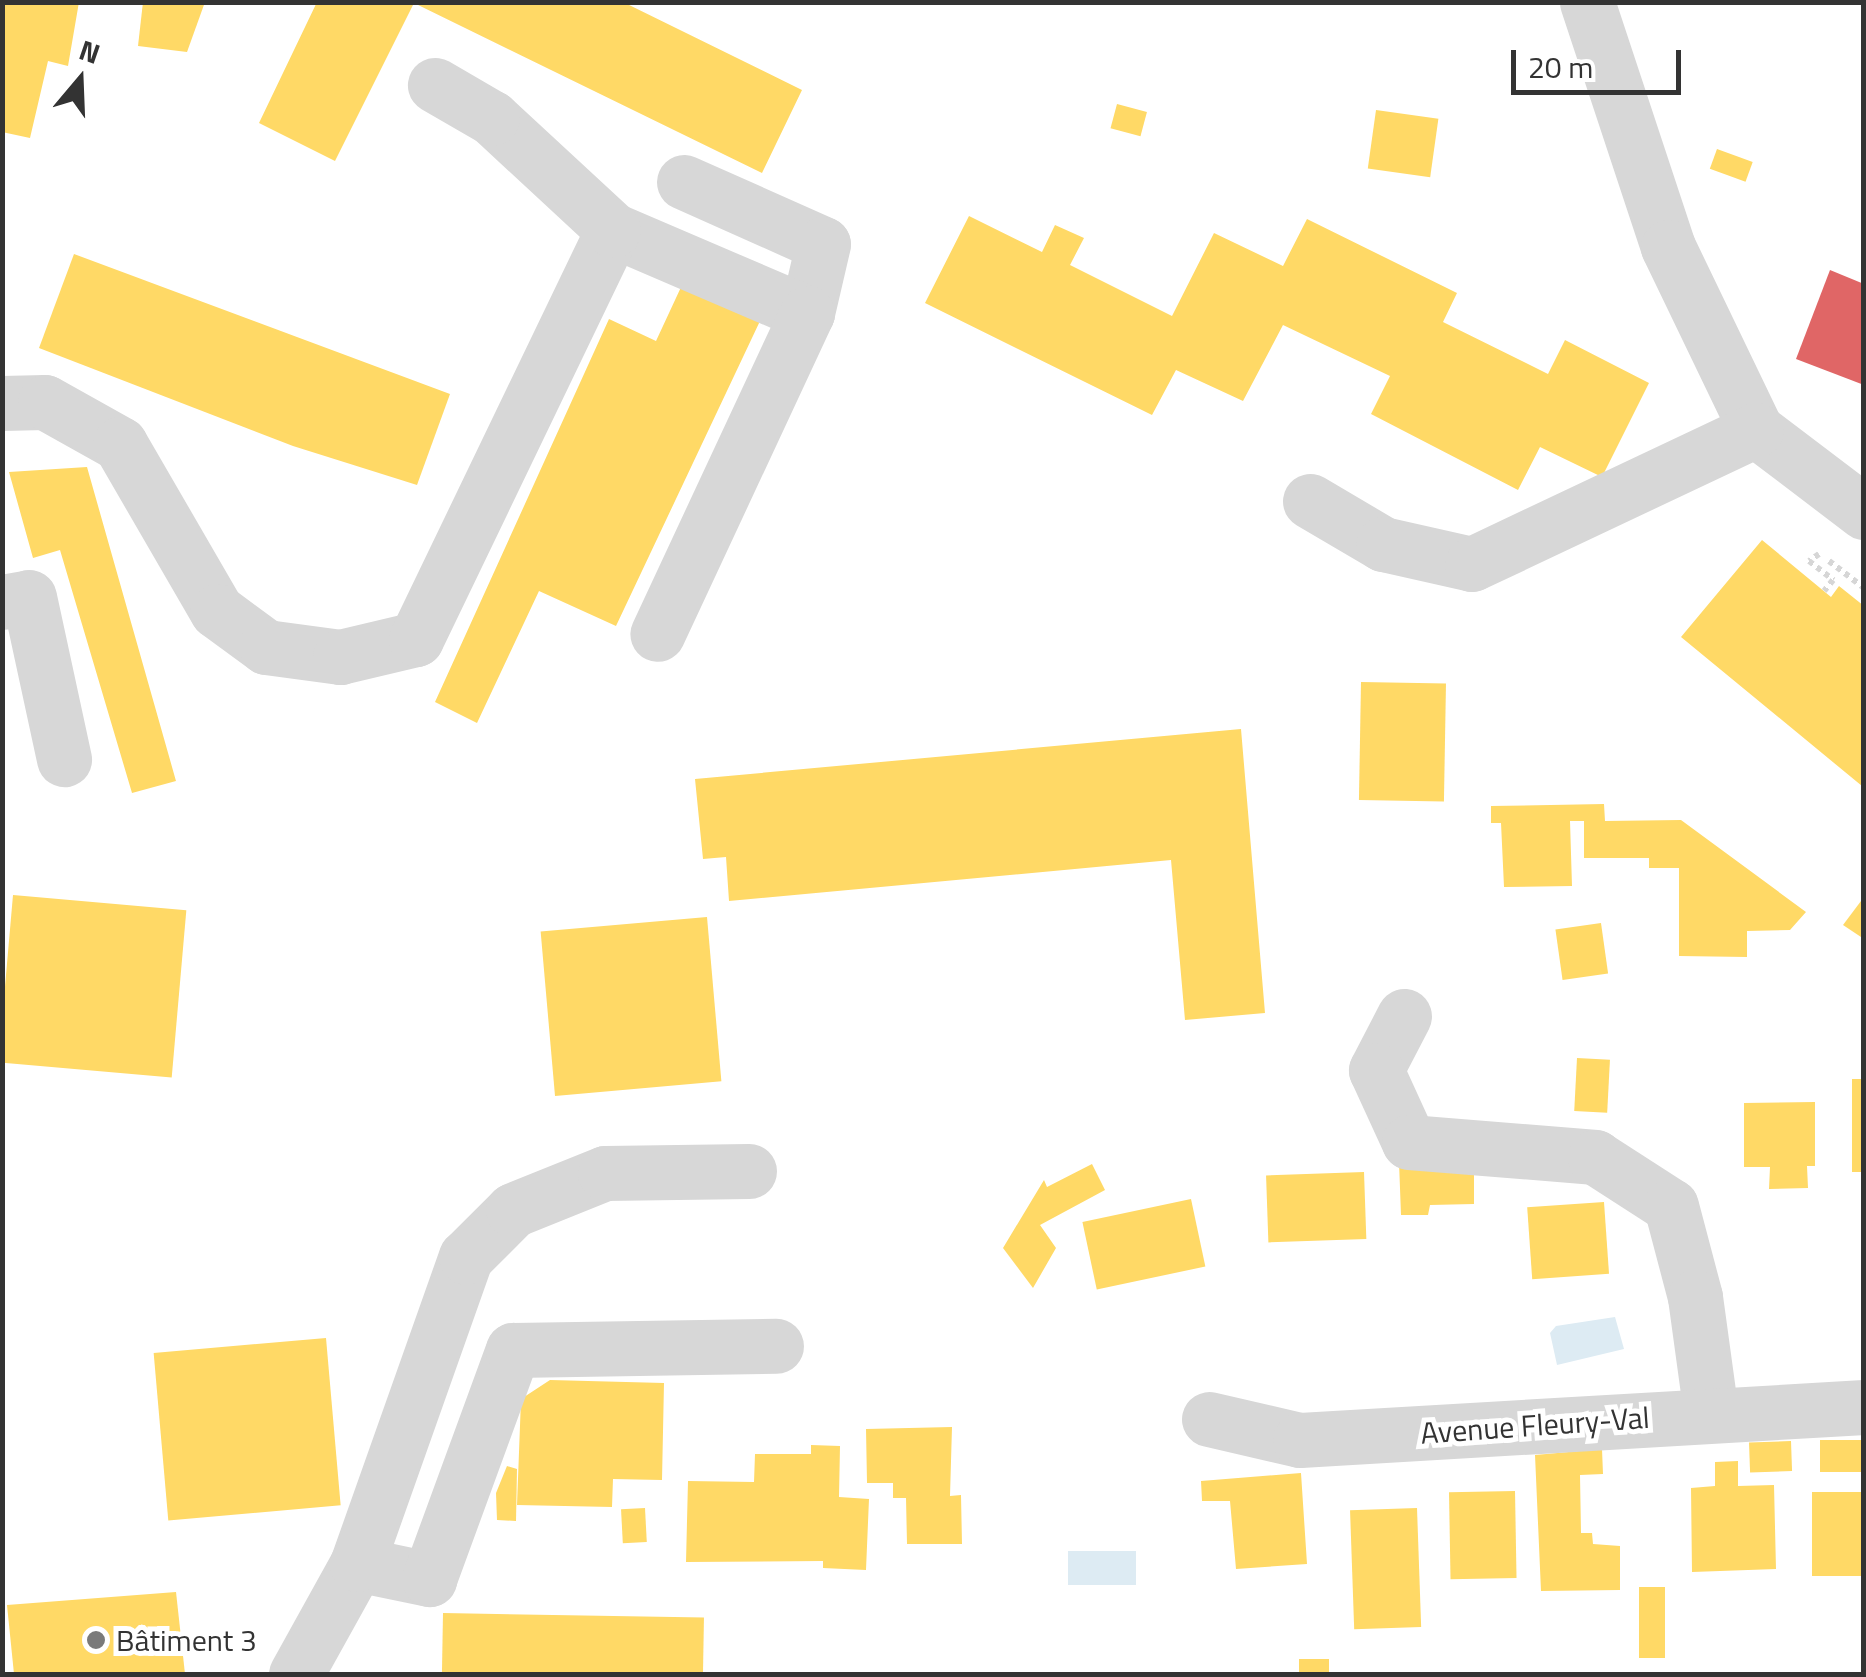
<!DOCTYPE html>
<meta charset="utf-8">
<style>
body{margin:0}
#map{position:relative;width:1866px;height:1677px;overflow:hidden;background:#fff;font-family:"Titillium Web",sans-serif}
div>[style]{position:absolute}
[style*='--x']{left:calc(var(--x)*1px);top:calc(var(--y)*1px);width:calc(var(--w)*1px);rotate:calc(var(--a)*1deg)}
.water>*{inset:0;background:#ddebf3;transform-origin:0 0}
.homes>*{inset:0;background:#ffd966;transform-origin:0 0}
.shops>*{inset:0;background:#e06666}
.path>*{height:6px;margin-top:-3px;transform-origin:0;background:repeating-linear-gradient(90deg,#d6d6d6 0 5px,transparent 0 10px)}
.street>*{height:55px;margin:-27.5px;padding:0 27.5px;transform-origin:27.5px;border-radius:27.5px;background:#d7d7d7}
.dots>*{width:28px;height:28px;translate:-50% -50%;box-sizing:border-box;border:5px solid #fff;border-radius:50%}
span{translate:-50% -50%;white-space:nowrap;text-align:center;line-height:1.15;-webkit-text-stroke:10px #fff;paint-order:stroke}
.street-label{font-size:30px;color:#333}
.poi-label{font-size:30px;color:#333}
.left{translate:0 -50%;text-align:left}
.frame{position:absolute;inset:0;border:5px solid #333;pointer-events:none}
.north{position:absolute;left:30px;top:30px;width:100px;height:100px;-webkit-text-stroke:8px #fff;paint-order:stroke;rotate:19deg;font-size:28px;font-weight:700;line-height:40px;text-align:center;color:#333}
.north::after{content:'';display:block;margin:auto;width:35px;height:45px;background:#333;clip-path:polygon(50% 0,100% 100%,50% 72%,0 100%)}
.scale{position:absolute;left:1511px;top:50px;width:170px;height:45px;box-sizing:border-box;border:5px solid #333;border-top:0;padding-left:12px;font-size:30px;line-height:35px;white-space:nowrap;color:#333;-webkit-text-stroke:8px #fff;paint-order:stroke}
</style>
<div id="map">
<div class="water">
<div style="clip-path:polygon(1615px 1317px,1624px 1349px,1557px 1365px,1550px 1333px,1556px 1326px)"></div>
<div style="left:1068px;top:1551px;width:68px;height:34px"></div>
</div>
<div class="homes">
<div style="clip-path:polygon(2px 2px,79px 2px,68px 66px,48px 61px,30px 138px,2px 132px)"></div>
<div style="clip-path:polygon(143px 2px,205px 2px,187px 52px,138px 46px)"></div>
<div style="clip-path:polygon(317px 2px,623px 2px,802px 90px,762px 173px,414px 3px,335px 161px,259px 123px)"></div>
<div style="left:1117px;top:104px;width:31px;height:25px;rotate:15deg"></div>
<div style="left:1376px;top:110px;width:63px;height:59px;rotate:8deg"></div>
<div style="left:1717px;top:149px;width:38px;height:21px;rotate:20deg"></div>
<div style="clip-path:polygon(969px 216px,1042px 252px,1055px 225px,1084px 238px,1070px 265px,1172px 316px,1214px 233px,1283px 266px,1307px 219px,1457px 293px,1443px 322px,1548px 374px,1565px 340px,1649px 383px,1602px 477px,1540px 447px,1518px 490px,1371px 414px,1390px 376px,1283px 325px,1243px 401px,1176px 370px,1152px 415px,925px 303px)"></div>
<div style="clip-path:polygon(74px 254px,450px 394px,417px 485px,293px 446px,39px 348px)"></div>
<div style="clip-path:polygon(682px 285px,760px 321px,616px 626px,539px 591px,477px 723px,435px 702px,609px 319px,656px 341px)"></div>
<div style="clip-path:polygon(87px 467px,176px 781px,132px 793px,60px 550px,33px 558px,9px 472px)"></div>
<div style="clip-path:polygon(1762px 540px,1831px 597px,1839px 586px,1864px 606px,1862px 786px,1681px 637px)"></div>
<div style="left:1361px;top:682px;width:85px;height:118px;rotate:1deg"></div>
<div style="clip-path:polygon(1241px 729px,1265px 1013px,1185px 1020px,1171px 860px,729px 901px,726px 857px,703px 859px,695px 779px)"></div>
<div style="clip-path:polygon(1604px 804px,1605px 821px,1681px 820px,1806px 912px,1790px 930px,1747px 931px,1747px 957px,1679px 956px,1679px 868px,1649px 868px,1649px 858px,1584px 858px,1584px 821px,1570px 821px,1572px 886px,1504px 887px,1501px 823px,1491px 823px,1491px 806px)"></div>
<div style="left:13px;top:895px;width:174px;height:168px;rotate:5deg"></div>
<div style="clip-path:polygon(1864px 897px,1864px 939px,1843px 925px)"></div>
<div style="left:707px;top:917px;width:165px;height:167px;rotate:85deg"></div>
<div style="left:1601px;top:923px;width:51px;height:46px;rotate:82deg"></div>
<div style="left:1577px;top:1058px;width:33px;height:53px;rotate:3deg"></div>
<div style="left:1852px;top:1079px;width:12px;height:93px"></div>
<div style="clip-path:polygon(1815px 1102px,1815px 1166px,1807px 1166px,1808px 1188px,1769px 1189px,1770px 1167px,1744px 1167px,1744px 1103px)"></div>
<div style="clip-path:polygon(1399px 1162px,1474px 1171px,1474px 1204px,1430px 1205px,1428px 1215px,1401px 1215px)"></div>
<div style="clip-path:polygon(1092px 1164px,1105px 1190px,1040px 1225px,1056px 1248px,1033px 1288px,1003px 1248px,1044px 1180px,1047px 1187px)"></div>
<div style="left:1364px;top:1172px;width:67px;height:98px;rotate:88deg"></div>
<div style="left:1191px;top:1199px;width:69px;height:111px;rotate:78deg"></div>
<div style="left:1604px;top:1202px;width:72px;height:77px;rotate:86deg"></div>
<div style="left:326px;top:1338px;width:168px;height:173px;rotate:85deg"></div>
<div style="clip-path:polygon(550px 1380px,664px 1383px,662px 1480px,613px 1479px,612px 1507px,517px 1505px,521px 1399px)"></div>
<div style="clip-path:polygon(952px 1427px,950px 1496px,961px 1495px,962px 1544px,907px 1544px,906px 1498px,893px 1498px,893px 1483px,867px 1483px,866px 1429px)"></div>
<div style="left:1864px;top:1440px;width:32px;height:44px;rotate:90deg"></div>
<div style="left:1791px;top:1441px;width:30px;height:42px;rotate:88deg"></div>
<div style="clip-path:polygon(811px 1445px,840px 1446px,839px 1497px,869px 1499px,866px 1570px,823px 1568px,823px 1561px,686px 1562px,688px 1481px,754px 1482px,755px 1454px,811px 1454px)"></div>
<div style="clip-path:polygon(1602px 1449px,1603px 1474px,1580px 1475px,1581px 1533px,1592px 1533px,1593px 1544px,1620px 1546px,1620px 1590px,1541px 1591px,1535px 1455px)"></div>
<div style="clip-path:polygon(1738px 1461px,1738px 1486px,1774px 1485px,1776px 1569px,1692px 1572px,1691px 1488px,1715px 1486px,1715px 1462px)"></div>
<div style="clip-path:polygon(507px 1466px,517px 1469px,516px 1521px,497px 1520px,496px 1493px)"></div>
<div style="clip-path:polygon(1301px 1473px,1307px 1564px,1236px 1569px,1230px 1501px,1202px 1501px,1201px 1481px)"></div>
<div style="left:1515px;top:1491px;width:87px;height:66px;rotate:89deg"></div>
<div style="left:1864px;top:1492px;width:84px;height:52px;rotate:90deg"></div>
<div style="left:645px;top:1508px;width:34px;height:24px;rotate:87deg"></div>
<div style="left:1417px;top:1508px;width:119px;height:67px;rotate:88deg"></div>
<div style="left:1639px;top:1587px;width:26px;height:71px"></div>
<div style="clip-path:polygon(176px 1592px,185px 1674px,14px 1674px,7px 1605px)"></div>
<div style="left:443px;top:1613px;width:261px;height:61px;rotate:1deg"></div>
<div style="left:1329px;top:1659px;width:15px;height:30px;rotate:90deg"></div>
</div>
<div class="shops">
<div style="clip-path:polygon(1830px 270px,1864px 284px,1864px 385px,1796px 359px)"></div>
</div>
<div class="path">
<div style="--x:1819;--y:554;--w:12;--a:145"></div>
<div style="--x:1809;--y:561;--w:31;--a:38"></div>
<div style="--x:1833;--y:580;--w:14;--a:129"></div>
<div style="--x:1829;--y:561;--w:44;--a:37.6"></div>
</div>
<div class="street">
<div style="--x:1587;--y:2;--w:258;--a:71.7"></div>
<div style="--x:1668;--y:247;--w:203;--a:64.3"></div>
<div style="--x:1756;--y:430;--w:136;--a:37.2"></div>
<div style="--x:684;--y:182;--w:152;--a:24"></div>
<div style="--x:823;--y:244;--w:71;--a:103.1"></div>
<div style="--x:613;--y:230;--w:211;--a:23.2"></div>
<div style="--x:807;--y:313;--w:354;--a:115"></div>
<div style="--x:2;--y:403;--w:43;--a:-1.3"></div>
<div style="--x:45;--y:402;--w:86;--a:29.2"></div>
<div style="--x:120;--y:444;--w:193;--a:59.9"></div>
<div style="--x:217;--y:611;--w:61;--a:36.3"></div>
<div style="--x:266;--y:647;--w:75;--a:7.7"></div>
<div style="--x:340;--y:657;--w:78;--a:-13.3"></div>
<div style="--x:416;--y:639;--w:454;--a:-64.3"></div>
<div style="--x:613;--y:230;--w:165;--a:-137.2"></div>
<div style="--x:492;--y:118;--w:66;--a:-149.9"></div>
<div style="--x:1310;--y:501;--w:85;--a:30.5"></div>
<div style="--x:1383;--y:544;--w:91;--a:12.7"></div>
<div style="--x:1472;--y:564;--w:314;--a:-25.3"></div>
<div style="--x:2;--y:602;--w:27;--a:-10"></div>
<div style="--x:29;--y:597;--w:166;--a:77.8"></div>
<div style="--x:1404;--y:1016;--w:61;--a:117.4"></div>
<div style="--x:1376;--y:1070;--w:79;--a:65.4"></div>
<div style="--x:1409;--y:1142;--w:187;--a:4.6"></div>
<div style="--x:1595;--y:1157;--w:90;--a:32.8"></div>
<div style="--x:1671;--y:1206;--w:94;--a:75.2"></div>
<div style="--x:1695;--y:1297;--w:118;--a:82.2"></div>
<div style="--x:1209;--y:1419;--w:93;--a:13"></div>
<div style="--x:1300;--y:1440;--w:565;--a:-3.35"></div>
<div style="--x:357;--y:1564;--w:74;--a:11.8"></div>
<div style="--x:429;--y:1579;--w:244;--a:-69.9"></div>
<div style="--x:513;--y:1350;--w:263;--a:-0.9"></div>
<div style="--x:296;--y:1674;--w:126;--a:-61"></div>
<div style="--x:357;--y:1564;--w:326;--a:-70.5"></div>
<div style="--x:466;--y:1257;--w:66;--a:-45"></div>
<div style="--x:513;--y:1210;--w:99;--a:-21.9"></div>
<div style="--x:605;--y:1173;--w:144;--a:-0.8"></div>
</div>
<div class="dots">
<div style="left:96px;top:1640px;background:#7a7a7a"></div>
</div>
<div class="street-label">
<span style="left:1535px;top:1425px;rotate:-4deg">Avenue Fleury-Val</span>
</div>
<div class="poi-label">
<span class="left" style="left:116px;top:1640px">Bâtiment 3</span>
</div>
<div class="frame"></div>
<div class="north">N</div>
<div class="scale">20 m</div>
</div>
